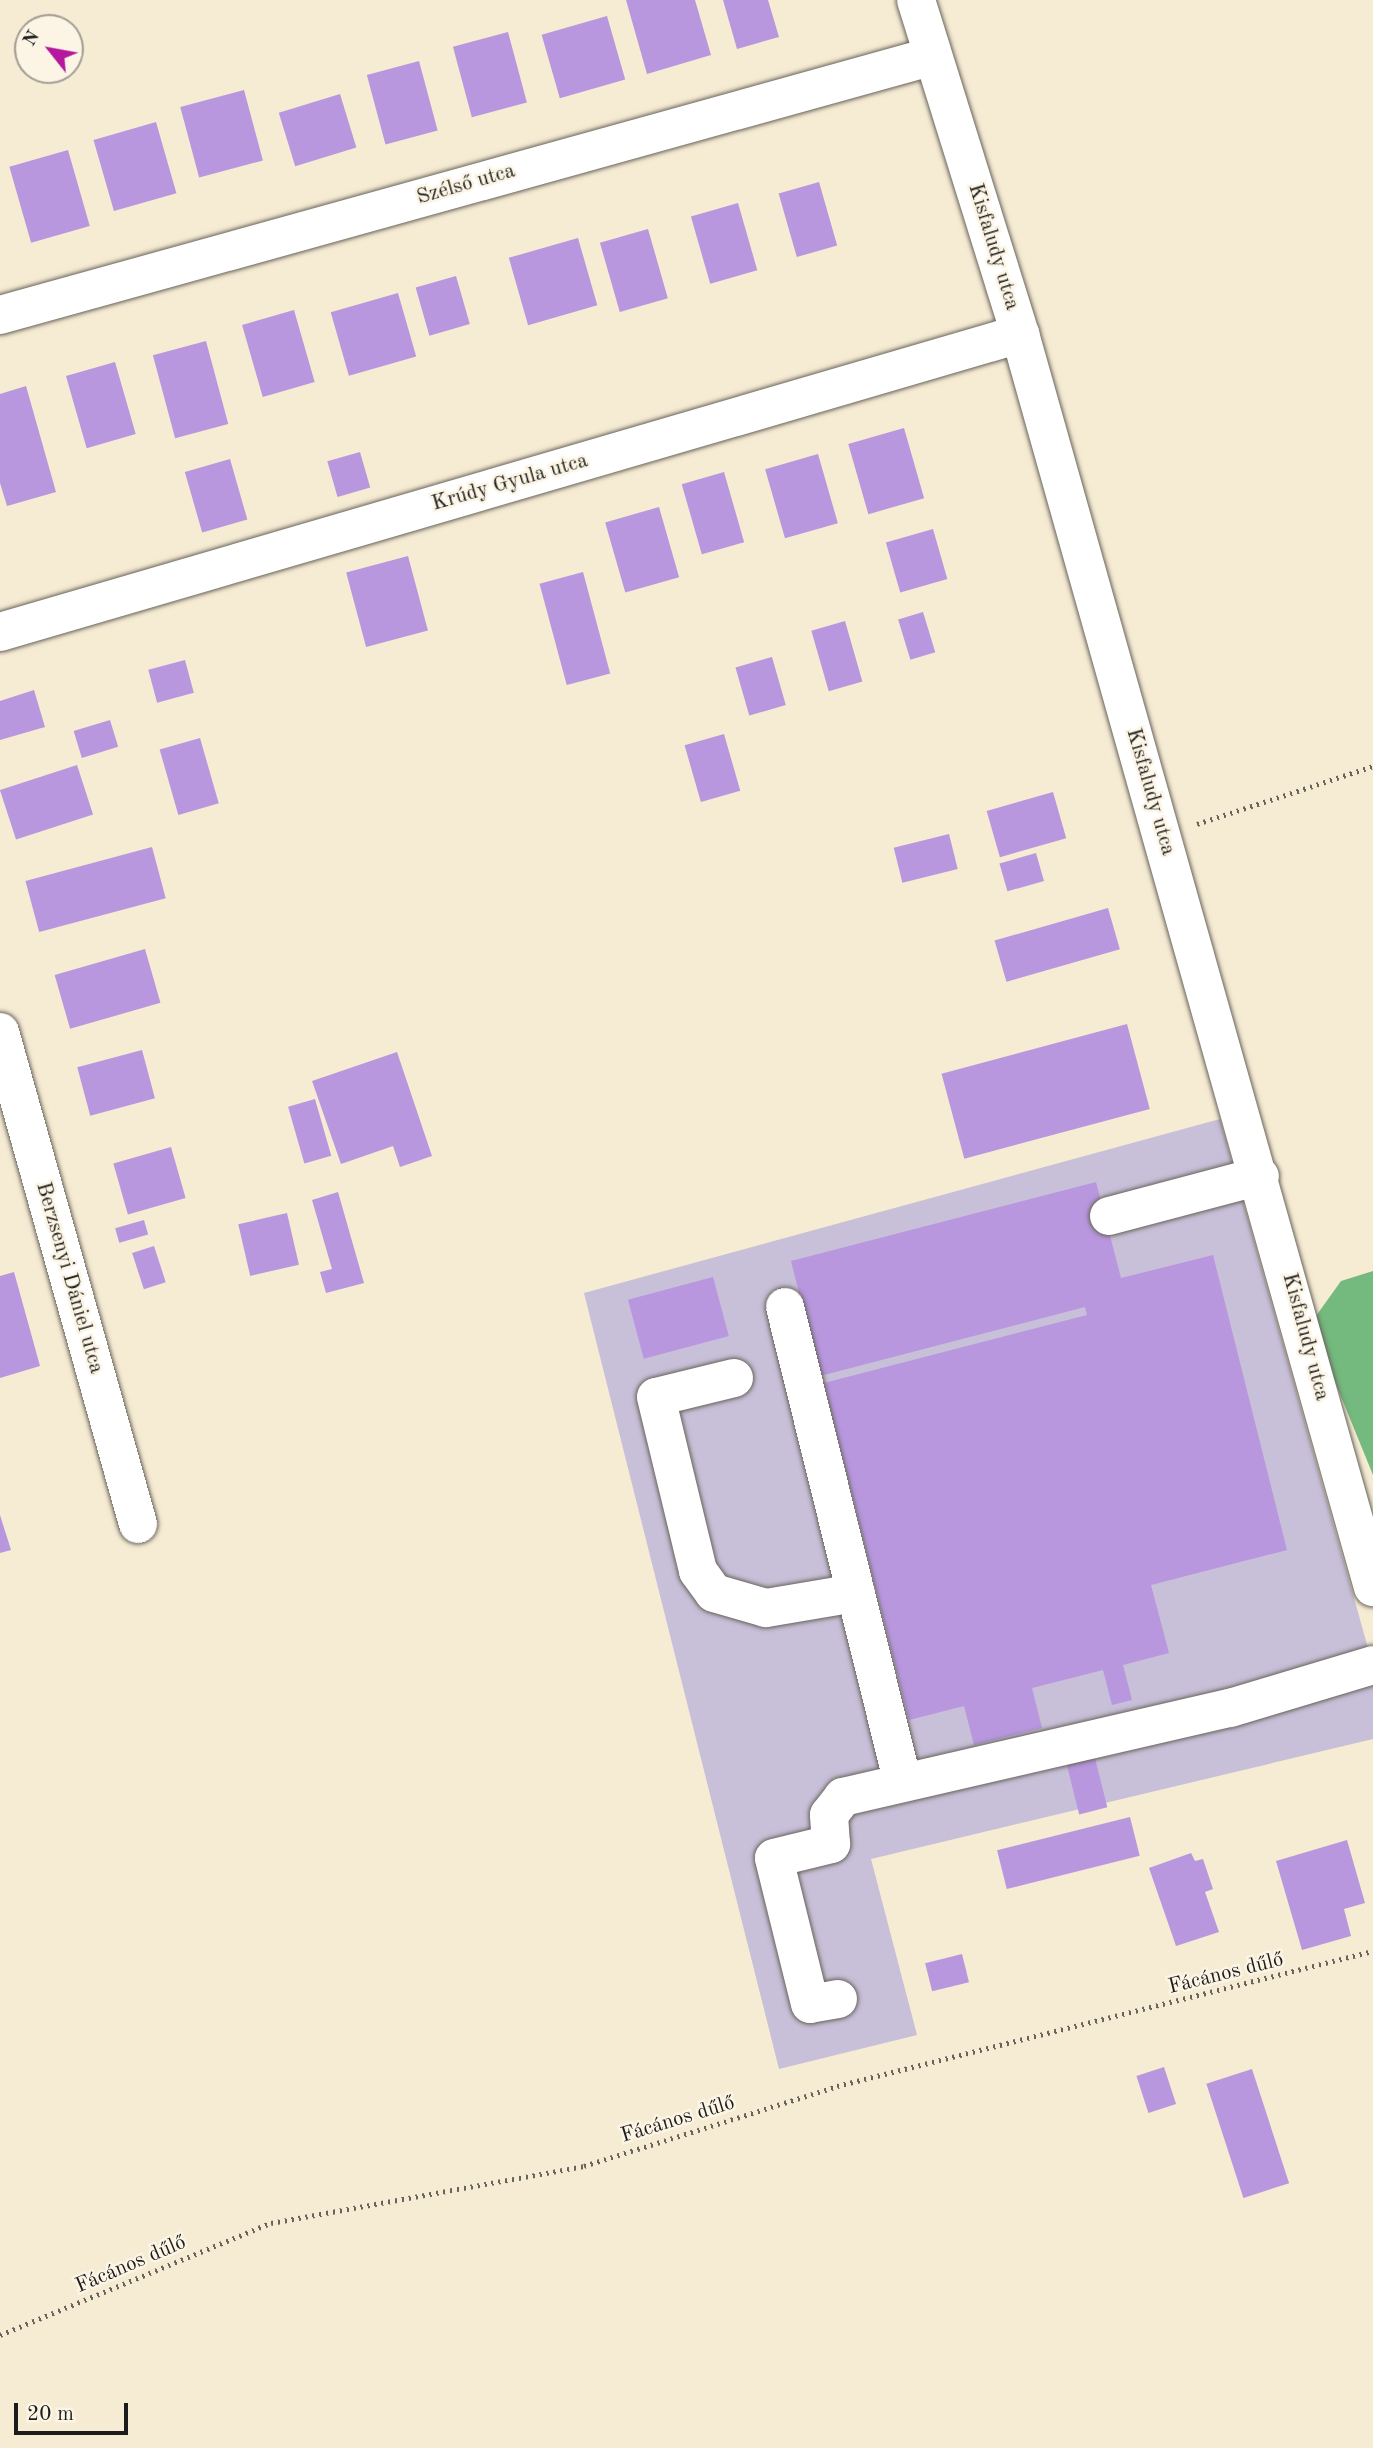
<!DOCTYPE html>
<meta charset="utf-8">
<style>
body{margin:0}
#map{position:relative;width:1373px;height:2448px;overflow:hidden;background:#f6ebd3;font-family:"Old Standard TT",serif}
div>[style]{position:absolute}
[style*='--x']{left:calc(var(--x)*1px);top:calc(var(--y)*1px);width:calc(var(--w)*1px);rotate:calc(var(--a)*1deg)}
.industrial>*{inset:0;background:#c8bfd8}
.forest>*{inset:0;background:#74b97d}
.building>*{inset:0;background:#b897de;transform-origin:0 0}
.path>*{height:4.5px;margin-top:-2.25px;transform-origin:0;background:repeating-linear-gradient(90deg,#68645c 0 2px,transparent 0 7px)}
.roads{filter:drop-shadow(0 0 2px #68645c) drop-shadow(0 0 2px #68645c)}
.minor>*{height:38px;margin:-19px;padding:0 19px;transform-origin:19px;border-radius:19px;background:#fff}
span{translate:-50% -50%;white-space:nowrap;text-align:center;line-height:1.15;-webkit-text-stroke:5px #fcf5e5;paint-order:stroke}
.street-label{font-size:21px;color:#1c1c1c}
.north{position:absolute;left:14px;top:14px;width:70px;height:70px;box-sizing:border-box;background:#fcf5e5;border:2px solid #a29e95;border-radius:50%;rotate:301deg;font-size:19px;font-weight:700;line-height:28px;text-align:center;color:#1c1c1c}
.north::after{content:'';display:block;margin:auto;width:24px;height:32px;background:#b5179e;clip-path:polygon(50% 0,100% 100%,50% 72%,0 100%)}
.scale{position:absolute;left:14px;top:2403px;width:114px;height:32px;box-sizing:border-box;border:4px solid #1c1c1c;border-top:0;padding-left:9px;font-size:21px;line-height:24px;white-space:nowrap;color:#1c1c1c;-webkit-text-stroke:5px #fcf5e5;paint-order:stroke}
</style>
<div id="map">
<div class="industrial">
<div style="clip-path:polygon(1220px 1119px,1373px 1666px,1373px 1739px,871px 1859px,917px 2035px,779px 2069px,584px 1293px)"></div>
</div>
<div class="forest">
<div style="clip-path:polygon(1373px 1271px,1373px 1475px,1311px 1323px,1341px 1281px)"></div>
</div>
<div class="building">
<div style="clip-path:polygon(626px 0,695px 0,711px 55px,647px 74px)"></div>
<div style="clip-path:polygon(723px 0,768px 0,779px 37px,737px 49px)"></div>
<div style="left:607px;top:16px;width:66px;height:68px;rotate:74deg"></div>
<div style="left:508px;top:32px;width:73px;height:57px;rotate:75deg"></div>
<div style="left:419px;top:61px;width:72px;height:54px;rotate:75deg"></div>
<div style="left:244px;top:90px;width:73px;height:66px;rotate:75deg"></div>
<div style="left:340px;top:94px;width:56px;height:64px;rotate:73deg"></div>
<div style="left:156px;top:122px;width:74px;height:65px;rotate:74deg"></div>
<div style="left:68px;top:150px;width:79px;height:61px;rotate:74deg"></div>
<div style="left:819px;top:182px;width:66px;height:42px;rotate:74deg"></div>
<div style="left:738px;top:203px;width:70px;height:49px;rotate:74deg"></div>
<div style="left:648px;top:229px;width:72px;height:50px;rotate:74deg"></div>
<div style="left:578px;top:238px;width:70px;height:72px;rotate:74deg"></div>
<div style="left:456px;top:276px;width:50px;height:42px;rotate:74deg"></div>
<div style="left:398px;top:293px;width:66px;height:70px;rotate:74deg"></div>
<div style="left:294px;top:310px;width:75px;height:54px;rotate:74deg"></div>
<div style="left:206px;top:341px;width:86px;height:55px;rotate:75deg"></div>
<div style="left:115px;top:362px;width:75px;height:51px;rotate:74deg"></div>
<div style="clip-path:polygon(26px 386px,56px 492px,7px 506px,0 483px,0 394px)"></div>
<div style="left:904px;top:428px;width:73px;height:58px;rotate:74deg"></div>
<div style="left:360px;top:452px;width:37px;height:34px;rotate:74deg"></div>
<div style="left:818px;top:454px;width:72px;height:55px;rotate:74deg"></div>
<div style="left:230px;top:459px;width:63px;height:47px;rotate:74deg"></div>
<div style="left:724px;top:472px;width:73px;height:44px;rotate:74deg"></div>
<div style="left:659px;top:507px;width:73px;height:56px;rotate:74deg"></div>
<div style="left:933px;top:529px;width:52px;height:49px;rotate:74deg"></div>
<div style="left:408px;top:556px;width:77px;height:64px;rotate:75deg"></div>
<div style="left:583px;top:572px;width:105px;height:45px;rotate:75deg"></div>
<div style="left:923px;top:612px;width:42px;height:26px;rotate:73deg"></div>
<div style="left:845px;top:621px;width:63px;height:35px;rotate:74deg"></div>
<div style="left:772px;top:657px;width:50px;height:38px;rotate:74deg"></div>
<div style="left:185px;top:660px;width:34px;height:38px;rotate:75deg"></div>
<div style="clip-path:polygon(34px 690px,45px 727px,0 740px,0 701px)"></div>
<div style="left:110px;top:720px;width:28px;height:38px;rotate:73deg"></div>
<div style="left:724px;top:734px;width:59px;height:41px;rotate:74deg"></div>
<div style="left:200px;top:738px;width:68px;height:42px;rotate:74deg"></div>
<div style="left:77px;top:765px;width:52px;height:81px;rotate:72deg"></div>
<div style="left:1053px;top:792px;width:48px;height:69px;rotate:74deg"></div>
<div style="left:949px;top:834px;width:36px;height:57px;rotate:76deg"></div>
<div style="left:152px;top:847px;width:53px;height:131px;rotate:75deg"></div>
<div style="left:1036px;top:853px;width:29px;height:38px;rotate:74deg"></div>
<div style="left:1108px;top:908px;width:43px;height:118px;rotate:74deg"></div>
<div style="left:145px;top:949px;width:56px;height:94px;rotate:74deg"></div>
<div style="left:1127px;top:1024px;width:88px;height:192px;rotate:75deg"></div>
<div style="left:142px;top:1050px;width:50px;height:67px;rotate:75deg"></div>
<div style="clip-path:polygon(397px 1052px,432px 1156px,400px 1167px,393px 1146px,341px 1164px,312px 1081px)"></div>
<div style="left:315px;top:1099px;width:59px;height:28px;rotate:74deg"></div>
<div style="left:171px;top:1147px;width:53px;height:60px;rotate:74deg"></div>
<div style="clip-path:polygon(1096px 1182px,1121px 1278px,1213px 1255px,1287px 1550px,1151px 1585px,1169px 1653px,1123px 1665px,1132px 1700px,1112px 1705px,1103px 1670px,1032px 1688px,1042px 1728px,974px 1745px,964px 1706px,909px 1720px,824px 1383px,1087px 1315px,1085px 1307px,820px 1376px,791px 1261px)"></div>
<div style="clip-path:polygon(338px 1192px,364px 1283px,326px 1293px,320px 1272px,332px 1269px,312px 1200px)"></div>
<div style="left:287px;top:1213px;width:53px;height:50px;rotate:77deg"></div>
<div style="left:144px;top:1220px;width:15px;height:30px;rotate:74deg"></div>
<div style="left:154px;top:1246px;width:38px;height:23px;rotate:72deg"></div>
<div style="clip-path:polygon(14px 1272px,40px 1366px,0 1378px,0 1276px)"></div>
<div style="left:713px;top:1277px;width:61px;height:88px;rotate:75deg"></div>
<div style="clip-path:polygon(0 1515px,11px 1550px,0 1553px)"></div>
<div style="left:1094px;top:1754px;width:55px;height:29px;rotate:76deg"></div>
<div style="left:1130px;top:1817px;width:40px;height:137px;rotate:76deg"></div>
<div style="clip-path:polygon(1347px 1840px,1365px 1903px,1344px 1909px,1351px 1936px,1302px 1950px,1276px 1861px)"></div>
<div style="clip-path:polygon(1191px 1853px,1195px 1861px,1203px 1859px,1213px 1889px,1205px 1892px,1219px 1932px,1176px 1946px,1149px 1868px)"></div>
<div style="left:962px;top:1954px;width:29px;height:38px;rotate:76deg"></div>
<div style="left:1164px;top:2067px;width:39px;height:29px;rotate:72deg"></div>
<div style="left:1252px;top:2069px;width:120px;height:48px;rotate:72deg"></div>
</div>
<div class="path">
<div style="--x:1197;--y:824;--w:185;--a:-18.2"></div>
<div style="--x:0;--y:2335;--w:293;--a:-22.5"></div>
<div style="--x:271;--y:2223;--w:318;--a:-10.3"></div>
<div style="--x:584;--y:2166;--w:265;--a:-17.5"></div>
<div style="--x:837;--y:2086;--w:553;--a:-14.14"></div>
</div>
<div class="roads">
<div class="minor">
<div style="--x:916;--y:0;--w:350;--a:72.7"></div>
<div style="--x:1020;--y:334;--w:1302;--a:74.27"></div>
<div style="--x:0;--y:315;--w:968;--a:-15.51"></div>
<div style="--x:0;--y:632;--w:1063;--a:-16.29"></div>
<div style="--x:0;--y:1032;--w:511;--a:74.33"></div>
<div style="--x:1109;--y:1216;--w:156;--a:-14.8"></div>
<div style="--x:785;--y:1307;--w:490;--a:76.1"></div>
<div style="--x:734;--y:1378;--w:80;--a:166.3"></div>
<div style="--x:656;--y:1397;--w:179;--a:76.4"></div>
<div style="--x:698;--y:1571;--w:27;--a:54"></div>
<div style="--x:714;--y:1593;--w:54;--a:16.1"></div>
<div style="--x:766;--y:1608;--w:91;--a:-9.5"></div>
<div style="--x:838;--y:1999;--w:28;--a:170"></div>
<div style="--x:810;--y:2004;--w:150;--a:-103.9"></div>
<div style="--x:774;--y:1858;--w:59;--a:-13.8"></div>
<div style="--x:831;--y:1844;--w:29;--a:-94"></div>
<div style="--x:829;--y:1815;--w:23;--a:-52"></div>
<div style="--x:843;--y:1797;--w:397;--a:-13"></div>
<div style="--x:1230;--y:1708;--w:149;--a:-16.7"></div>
</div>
</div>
<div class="street-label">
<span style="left:466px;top:185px;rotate:-16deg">Szélső utca</span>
<span style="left:993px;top:247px;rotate:73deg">Kisfaludy utca</span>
<span style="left:510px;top:483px;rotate:-16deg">Krúdy Gyula utca</span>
<span style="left:1150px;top:792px;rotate:74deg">Kisfaludy utca</span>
<span style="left:69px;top:1278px;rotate:74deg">Berzsenyi Dániel utca</span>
<span style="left:1305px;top:1337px;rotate:75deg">Kisfaludy utca</span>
<span style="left:1226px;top:1974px;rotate:-14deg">Fácános dűlő</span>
<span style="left:678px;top:2120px;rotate:-17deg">Fácános dűlő</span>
<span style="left:131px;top:2265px;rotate:-23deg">Fácános dűlő</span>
</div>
<div class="north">N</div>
<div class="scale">20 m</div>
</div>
